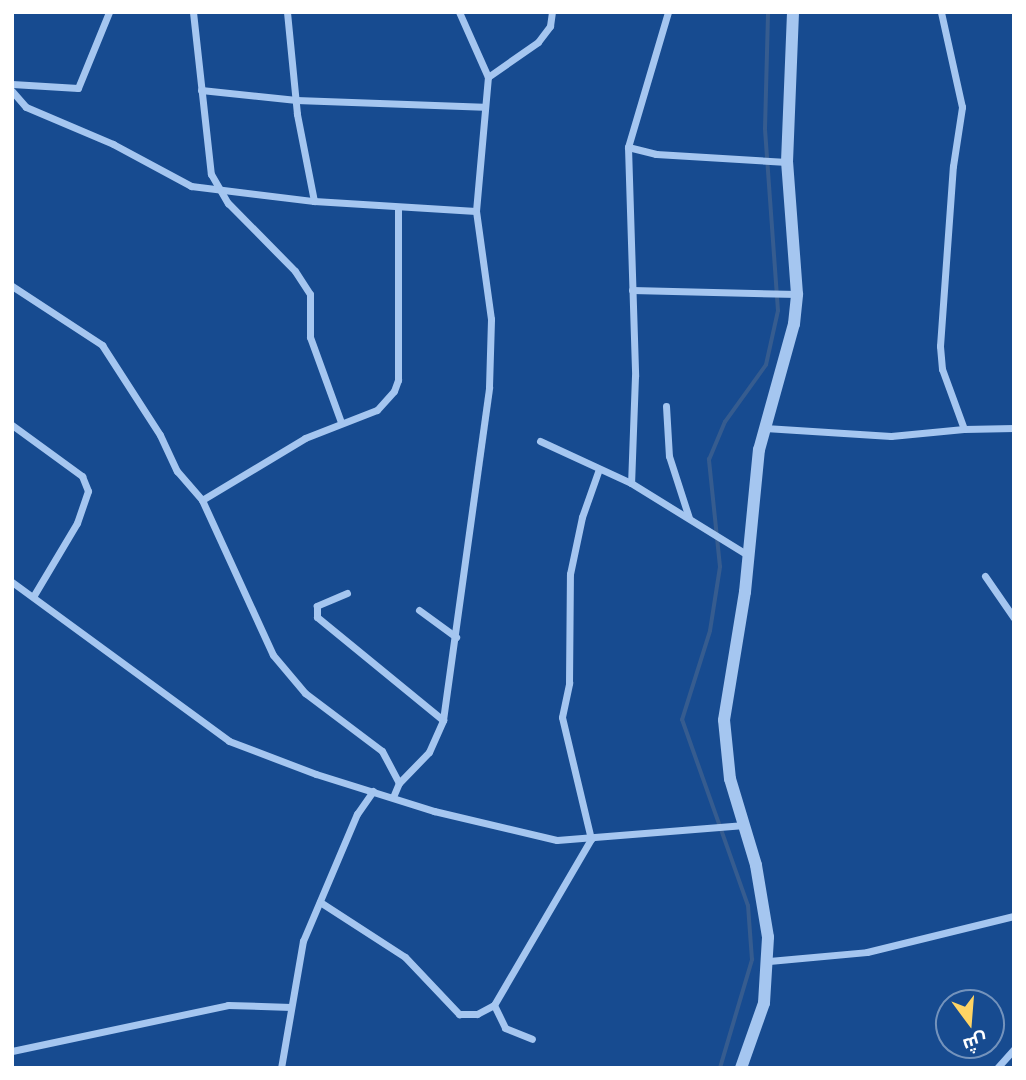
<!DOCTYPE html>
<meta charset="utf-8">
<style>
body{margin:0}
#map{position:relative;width:1026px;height:1080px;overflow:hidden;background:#174b90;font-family:Montserrat,Cairo,sans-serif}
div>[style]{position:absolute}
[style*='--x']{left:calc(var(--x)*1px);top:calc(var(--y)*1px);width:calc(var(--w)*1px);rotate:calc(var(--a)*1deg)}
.stream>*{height:3.5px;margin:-1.75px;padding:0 1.75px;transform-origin:1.75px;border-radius:1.75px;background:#365c8f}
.minor>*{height:7px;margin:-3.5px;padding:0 3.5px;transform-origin:3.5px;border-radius:3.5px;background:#a5c6f0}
.tertiary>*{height:12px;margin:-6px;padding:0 6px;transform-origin:6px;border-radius:6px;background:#a5c6f0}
span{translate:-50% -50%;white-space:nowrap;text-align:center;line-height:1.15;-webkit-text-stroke:5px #174b90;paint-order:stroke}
.frame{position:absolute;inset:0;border:14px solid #fff;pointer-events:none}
.north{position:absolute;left:935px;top:989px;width:70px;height:70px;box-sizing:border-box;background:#174b90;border:2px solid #7493bc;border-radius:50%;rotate:164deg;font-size:19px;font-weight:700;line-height:28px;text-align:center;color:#fff}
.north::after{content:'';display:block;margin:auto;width:24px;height:32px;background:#ffd464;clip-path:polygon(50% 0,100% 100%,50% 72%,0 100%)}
</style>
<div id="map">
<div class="stream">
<div style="--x:720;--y:1068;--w:113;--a:-73.5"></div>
<div style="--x:752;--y:960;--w:54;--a:-94.2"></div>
<div style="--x:748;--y:906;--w:197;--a:-109.5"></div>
<div style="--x:682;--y:720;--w:93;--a:-72.5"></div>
<div style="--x:710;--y:631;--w:65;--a:-81.1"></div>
<div style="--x:720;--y:567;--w:108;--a:-95.9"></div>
<div style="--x:709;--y:460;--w:41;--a:-67.2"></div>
<div style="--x:725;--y:422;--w:70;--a:-54.3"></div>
<div style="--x:766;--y:365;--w:55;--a:-77.5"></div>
<div style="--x:778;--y:311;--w:182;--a:-94.1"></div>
<div style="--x:765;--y:129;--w:117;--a:-88.5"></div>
</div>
<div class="minor">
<div style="--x:193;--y:12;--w:163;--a:83.7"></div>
<div style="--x:211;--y:174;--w:34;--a:60"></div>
<div style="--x:228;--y:203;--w:95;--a:45.4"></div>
<div style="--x:295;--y:271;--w:27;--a:57"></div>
<div style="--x:310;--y:294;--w:43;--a:90"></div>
<div style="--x:310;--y:337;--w:90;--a:70"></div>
<div style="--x:668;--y:12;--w:141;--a:106.5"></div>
<div style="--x:628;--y:147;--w:29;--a:14"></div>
<div style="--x:656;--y:154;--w:131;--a:3.5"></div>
<div style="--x:488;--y:77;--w:61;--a:-35"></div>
<div style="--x:538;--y:42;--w:20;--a:-53"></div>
<div style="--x:550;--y:26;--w:14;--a:-82"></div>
<div style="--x:12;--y:84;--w:66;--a:3.5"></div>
<div style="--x:78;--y:88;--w:82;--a:-67.8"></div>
<div style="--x:201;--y:90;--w:96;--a:6"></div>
<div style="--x:296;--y:100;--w:187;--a:2.1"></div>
<div style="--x:12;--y:91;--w:21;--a:49"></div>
<div style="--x:26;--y:107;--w:95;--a:23"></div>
<div style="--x:113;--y:144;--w:89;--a:28.3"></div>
<div style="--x:191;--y:186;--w:124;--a:7"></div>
<div style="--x:314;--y:201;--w:89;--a:-101.1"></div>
<div style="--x:297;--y:114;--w:102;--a:-95.6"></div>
<div style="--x:628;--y:147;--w:229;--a:88.2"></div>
<div style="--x:635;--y:376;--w:107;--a:92.1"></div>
<div style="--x:314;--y:201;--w:162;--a:3.5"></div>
<div style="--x:12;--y:286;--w:108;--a:33.2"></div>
<div style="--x:102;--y:345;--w:107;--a:57.2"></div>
<div style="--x:160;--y:435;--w:40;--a:65"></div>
<div style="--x:177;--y:471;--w:38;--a:49"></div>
<div style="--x:202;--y:500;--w:170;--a:65.4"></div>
<div style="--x:273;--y:655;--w:50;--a:49.9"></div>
<div style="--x:305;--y:693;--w:96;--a:37"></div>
<div style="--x:382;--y:751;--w:36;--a:62"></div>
<div style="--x:632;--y:290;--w:165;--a:1.4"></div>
<div style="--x:666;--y:406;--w:50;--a:86.6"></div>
<div style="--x:669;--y:456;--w:65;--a:72.1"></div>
<div style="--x:12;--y:425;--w:87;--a:36.1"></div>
<div style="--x:82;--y:476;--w:16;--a:68"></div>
<div style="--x:88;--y:491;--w:34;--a:109"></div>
<div style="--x:77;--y:523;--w:84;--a:120.8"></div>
<div style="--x:765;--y:428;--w:126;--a:3.6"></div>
<div style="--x:891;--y:436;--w:73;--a:-5.5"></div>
<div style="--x:964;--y:429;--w:64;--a:-110.1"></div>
<div style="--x:942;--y:369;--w:23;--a:-95"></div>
<div style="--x:940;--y:346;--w:180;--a:-85.9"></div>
<div style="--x:953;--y:166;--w:60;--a:-81.3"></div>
<div style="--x:962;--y:107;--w:97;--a:-102.5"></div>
<div style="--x:964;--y:429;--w:50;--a:-1.1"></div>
<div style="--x:540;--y:441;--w:100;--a:24.8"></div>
<div style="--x:631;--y:483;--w:139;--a:31.7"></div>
<div style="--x:202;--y:500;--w:120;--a:-31"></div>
<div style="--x:305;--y:438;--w:77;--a:-21.3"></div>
<div style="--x:377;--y:410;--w:25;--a:-48"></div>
<div style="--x:394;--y:391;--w:12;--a:-70"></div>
<div style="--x:398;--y:380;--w:171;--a:-90"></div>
<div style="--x:985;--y:576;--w:51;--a:55.4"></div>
<div style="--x:12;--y:582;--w:269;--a:36.2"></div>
<div style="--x:229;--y:741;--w:93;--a:20.8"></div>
<div style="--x:316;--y:774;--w:124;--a:17.4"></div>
<div style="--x:434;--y:811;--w:126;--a:13.3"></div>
<div style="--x:557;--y:840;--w:188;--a:-4.6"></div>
<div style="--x:347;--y:593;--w:33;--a:157"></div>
<div style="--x:317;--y:606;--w:11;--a:90"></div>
<div style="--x:317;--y:617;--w:163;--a:39.3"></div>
<div style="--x:419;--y:610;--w:46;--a:36.1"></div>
<div style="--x:393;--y:797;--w:15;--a:-67"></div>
<div style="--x:399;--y:783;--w:43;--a:-45.9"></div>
<div style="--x:429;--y:752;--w:35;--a:-66"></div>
<div style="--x:443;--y:720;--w:336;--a:-82.1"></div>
<div style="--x:489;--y:387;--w:68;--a:-88.3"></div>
<div style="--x:491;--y:319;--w:109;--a:-97.9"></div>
<div style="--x:476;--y:211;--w:135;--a:-84.9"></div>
<div style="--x:488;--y:77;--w:71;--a:-114"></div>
<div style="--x:320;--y:902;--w:101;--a:32.9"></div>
<div style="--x:405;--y:957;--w:79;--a:46.5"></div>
<div style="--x:459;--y:1014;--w:18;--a:0"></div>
<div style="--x:477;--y:1014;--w:19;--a:-28"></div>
<div style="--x:494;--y:1005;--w:192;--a:-59.7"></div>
<div style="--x:591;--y:839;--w:125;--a:-103.4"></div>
<div style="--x:562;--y:717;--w:35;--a:-78"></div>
<div style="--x:569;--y:683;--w:109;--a:-89.5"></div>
<div style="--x:570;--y:574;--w:58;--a:-78.1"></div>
<div style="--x:582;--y:517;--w:51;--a:-70.5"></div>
<div style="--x:769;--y:961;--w:98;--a:-5.2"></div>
<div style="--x:867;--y:952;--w:151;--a:-13.8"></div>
<div style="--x:494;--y:1005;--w:25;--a:64"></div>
<div style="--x:505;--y:1028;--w:29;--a:22"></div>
<div style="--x:12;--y:1051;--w:221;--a:-12"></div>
<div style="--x:228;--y:1005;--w:63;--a:1.8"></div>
<div style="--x:281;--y:1068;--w:129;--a:-80.2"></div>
<div style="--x:303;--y:941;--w:138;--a:-67"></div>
<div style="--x:357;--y:814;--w:28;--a:-55"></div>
<div style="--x:997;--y:1068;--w:25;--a:-48"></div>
</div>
<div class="tertiary">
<div style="--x:741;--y:1068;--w:69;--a:-70.5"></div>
<div style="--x:764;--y:1003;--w:66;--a:-86.5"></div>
<div style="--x:768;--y:937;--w:73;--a:-99.5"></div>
<div style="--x:756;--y:865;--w:90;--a:-106.8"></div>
<div style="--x:730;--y:779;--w:59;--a:-95.8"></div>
<div style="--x:724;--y:720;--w:130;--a:-80.7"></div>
<div style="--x:745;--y:592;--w:143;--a:-84.4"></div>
<div style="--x:759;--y:450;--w:131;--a:-74.5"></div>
<div style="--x:794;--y:324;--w:30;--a:-84"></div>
<div style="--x:797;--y:294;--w:132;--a:-94.3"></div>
<div style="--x:787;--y:162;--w:150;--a:-87.7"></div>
</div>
<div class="frame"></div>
<div class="north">ش</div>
</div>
